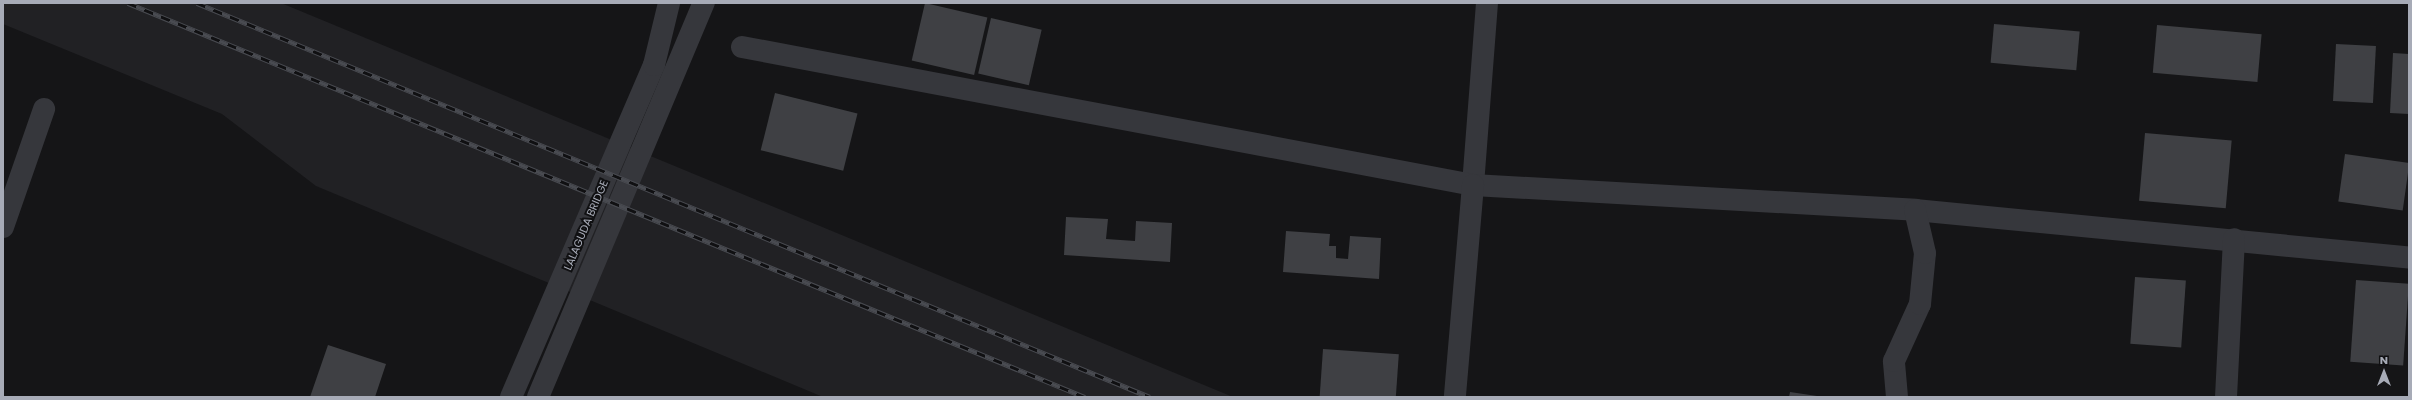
<!DOCTYPE html>
<style>
body{margin:0}
#map{position:relative;width:2412px;height:400px;overflow:hidden;background:#151517;font-family:Poppins,sans-serif}
div>[style]{position:absolute}
[style*='--x']{left:calc(var(--x)*1px);top:calc(var(--y)*1px);width:calc(var(--w)*1px);rotate:calc(var(--a)*1deg)}
.built>*{inset:0;background:#212124}
.building>*{inset:0;background:#3f4044;transform-origin:0 0}
.minor>*{height:22px;margin:-11px;padding:0 11px;transform-origin:11px;border-radius:11px;background:#36373c}
.tertiary>*{height:22px;margin:-11px;padding:0 11px;transform-origin:11px;border-radius:11px;background:#36373c}
.rail>*{height:4.5px;margin-top:-2.25px;transform-origin:0;background:repeating-linear-gradient(90deg,#101012 0 9px,#494b51 0 18px);box-sizing:border-box;border-block:1px solid #494b51}
span{translate:-50% -50%;white-space:nowrap;text-align:center;line-height:1.15;-webkit-text-stroke:4px #101012;paint-order:stroke}
.street-label{font-size:11px;color:#a7abb7}
.frame{position:absolute;inset:0;border:4px solid #a7abb7;pointer-events:none}
.north{position:absolute;left:2364px;top:352px;width:40px;height:40px;-webkit-text-stroke:3px #101012;paint-order:stroke;rotate:0deg;font-size:11px;font-weight:700;line-height:16px;text-align:center;color:#a7abb7}
.north::after{content:'';display:block;margin:auto;width:14px;height:18px;background:#a7abb7;clip-path:polygon(50% 0,100% 100%,50% 72%,0 100%)}
</style>
<div id="map">
<div class="built">
<div style="clip-path:polygon(3px 3px,281px 3px,1233px 397px,823px 397px,316px 186px,222px 114px,3px 24px)"></div>
</div>
<div class="building">
<div style="left:925px;top:3px;width:64px;height:59px;rotate:13deg"></div>
<div style="left:991px;top:18px;width:52px;height:57px;rotate:13deg"></div>
<div style="left:1994px;top:24px;width:86px;height:39px;rotate:5deg"></div>
<div style="left:2157px;top:25px;width:105px;height:48px;rotate:5deg"></div>
<div style="left:2336px;top:44px;width:40px;height:57px;rotate:3deg"></div>
<div style="clip-path:polygon(2393px 53px,2409px 54px,2409px 114px,2390px 113px)"></div>
<div style="left:775px;top:93px;width:85px;height:59px;rotate:14deg"></div>
<div style="left:2145px;top:133px;width:87px;height:68px;rotate:5deg"></div>
<div style="left:2345px;top:154px;width:65px;height:48px;rotate:8deg"></div>
<div style="clip-path:polygon(1066px 217px,1108px 219px,1106px 239px,1135px 241px,1136px 221px,1172px 223px,1170px 262px,1064px 255px)"></div>
<div style="clip-path:polygon(1286px 231px,1330px 234px,1329px 246px,1336px 246px,1336px 258px,1348px 259px,1350px 236px,1381px 238px,1379px 279px,1283px 272px)"></div>
<div style="left:2135px;top:277px;width:51px;height:67px;rotate:4deg"></div>
<div style="left:2356px;top:280px;width:53px;height:82px;rotate:4deg"></div>
<div style="clip-path:polygon(328px 345px,386px 364px,375px 397px,310px 397px)"></div>
<div style="left:1323px;top:349px;width:76px;height:48px;rotate:4deg"></div>
<div style="clip-path:polygon(1790px 392px,1817px 396px,1817px 397px,1789px 397px)"></div>
</div>
<div class="minor">
<div style="--x:1487;--y:3;--w:183;--a:94.4"></div>
<div style="--x:1473;--y:185;--w:443;--a:3.2"></div>
<div style="--x:1915;--y:210;--w:496;--a:5.5"></div>
<div style="--x:742;--y:47;--w:744;--a:10.69"></div>
<div style="--x:1473;--y:185;--w:213;--a:94.9"></div>
<div style="--x:3;--y:227;--w:125;--a:-70.8"></div>
<div style="--x:1897;--y:397;--w:36;--a:-95"></div>
<div style="--x:1894;--y:361;--w:63;--a:-65.5"></div>
<div style="--x:1920;--y:304;--w:51;--a:-84.4"></div>
<div style="--x:1925;--y:253;--w:44;--a:-103.1"></div>
<div style="--x:2226;--y:397;--w:158;--a:-87.1"></div>
</div>
<div class="tertiary">
<div style="--x:511;--y:397;--w:361;--a:-66.7"></div>
<div style="--x:654;--y:65;--w:64;--a:-76.4"></div>
<div style="--x:538;--y:397;--w:428;--a:-67.2"></div>
</div>
<div class="rail">
<div style="--x:128;--y:3;--w:1035;--a:22.38"></div>
<div style="--x:197;--y:3;--w:1031;--a:22.46"></div>
</div>
<div class="street-label">
<span style="left:586px;top:225px;rotate:-67deg">LALAGUDA BRIDGE</span>
</div>
<div class="frame"></div>
<div class="north">N</div>
</div>
